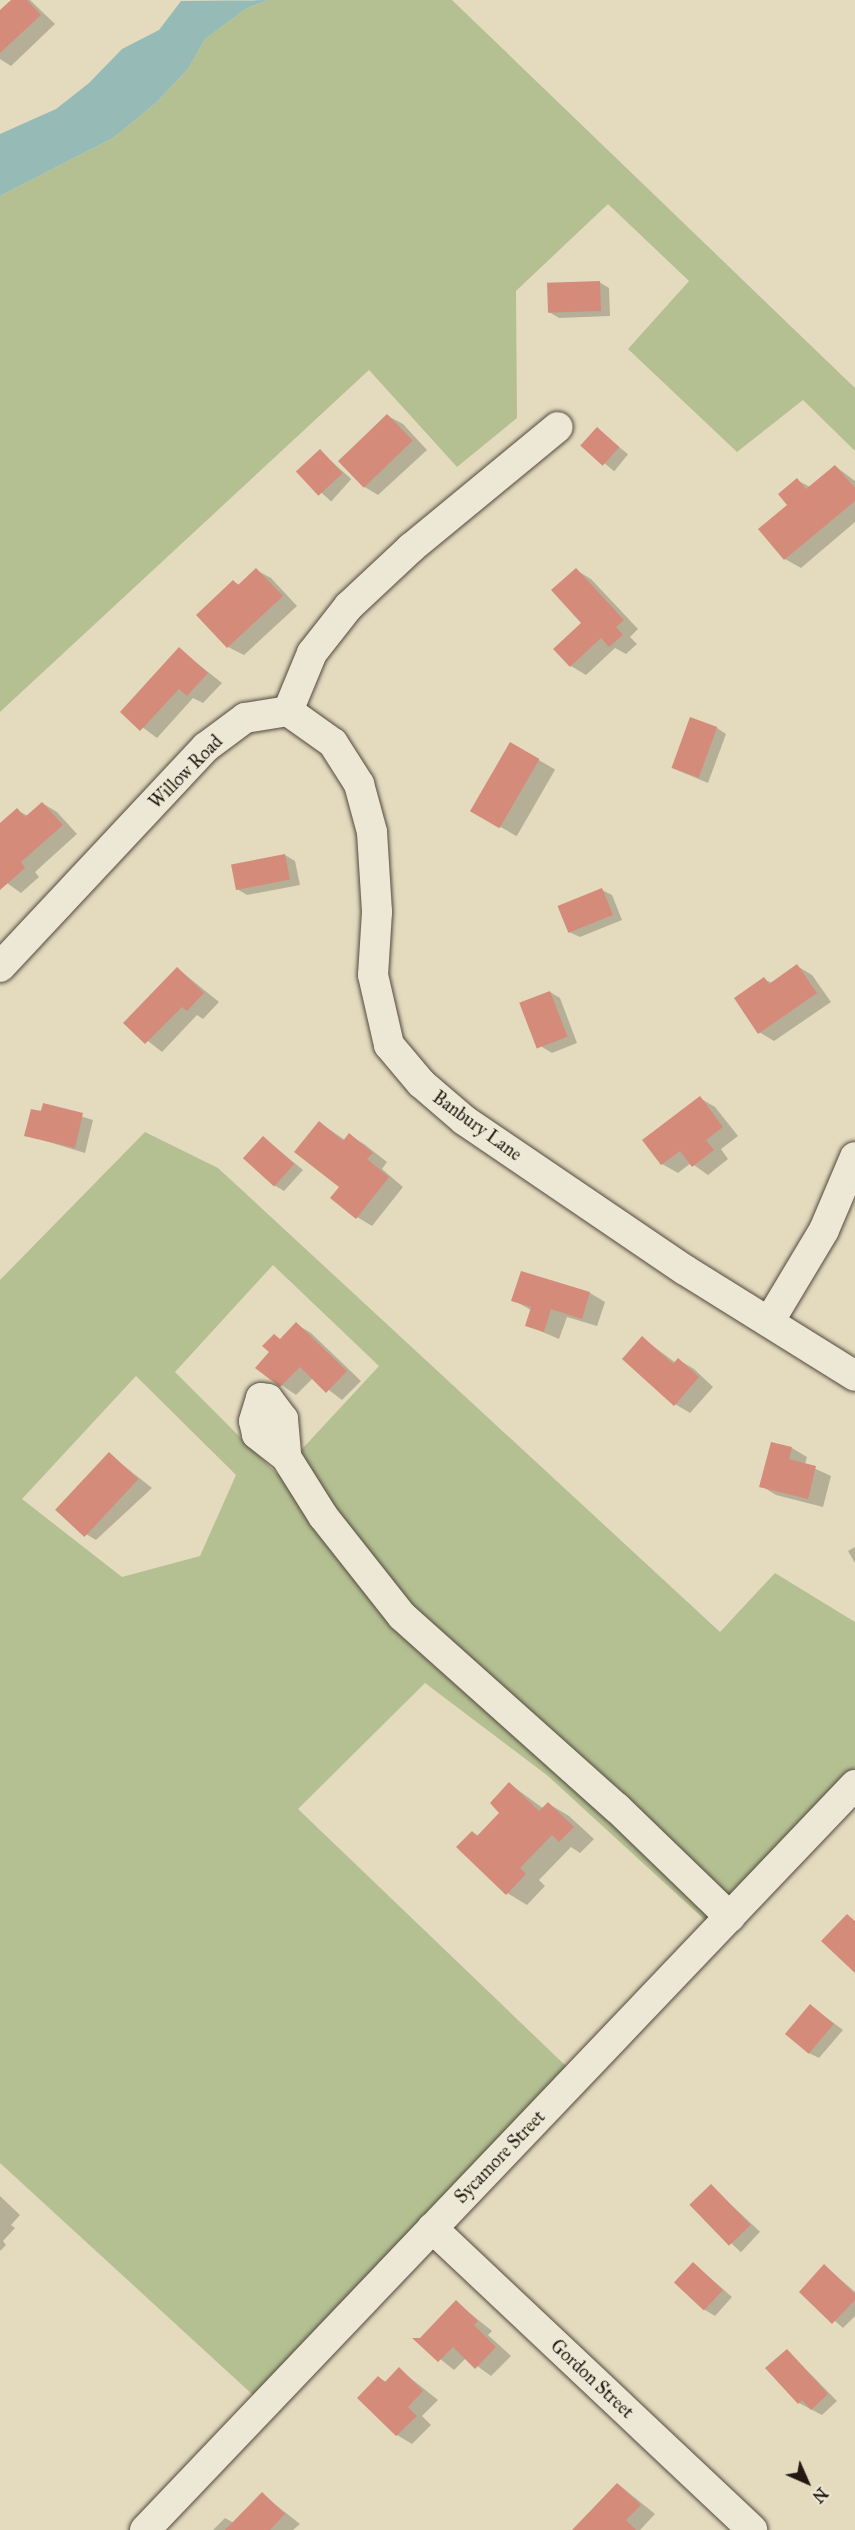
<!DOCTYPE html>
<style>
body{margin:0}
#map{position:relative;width:855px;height:2530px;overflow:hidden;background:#e4dbbf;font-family:"IM FELL Great Primer",serif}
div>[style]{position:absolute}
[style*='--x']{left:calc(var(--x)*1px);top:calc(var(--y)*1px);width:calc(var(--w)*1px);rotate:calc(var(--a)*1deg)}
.green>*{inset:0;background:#b4c092}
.water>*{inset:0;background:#96bbb6}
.shadow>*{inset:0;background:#0003;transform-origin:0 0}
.building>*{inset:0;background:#d48b7a;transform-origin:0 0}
.roads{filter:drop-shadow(0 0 2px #53493e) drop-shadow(0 0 2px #53493e)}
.minor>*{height:30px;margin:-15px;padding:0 15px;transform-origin:15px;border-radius:15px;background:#ede8d5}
span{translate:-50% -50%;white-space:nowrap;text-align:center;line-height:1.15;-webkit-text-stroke:5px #ede8d5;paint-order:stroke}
.street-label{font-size:18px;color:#231813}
.north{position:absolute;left:777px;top:2452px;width:60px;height:60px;-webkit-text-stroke:4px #ede8d5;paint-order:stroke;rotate:135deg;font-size:16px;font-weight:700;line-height:24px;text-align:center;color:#231813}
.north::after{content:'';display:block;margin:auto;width:21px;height:27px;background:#231813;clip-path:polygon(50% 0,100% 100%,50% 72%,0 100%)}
</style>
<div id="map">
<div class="green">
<div style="clip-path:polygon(269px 0,452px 0,855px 388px,855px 451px,803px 400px,737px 452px,628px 349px,689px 281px,608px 204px,516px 291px,517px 418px,457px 467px,369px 370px,0 712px,0 196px,113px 138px,156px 103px,188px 69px,205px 39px,247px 8px)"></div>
<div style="clip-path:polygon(evenodd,145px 1132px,218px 1168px,720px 1632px,775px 1573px,855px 1622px,855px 1767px,706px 1921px,548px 1776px,425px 1683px,298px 1809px,567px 2067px,253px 2395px,0 2163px,0 1280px,145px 1132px,273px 1265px,379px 1366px,278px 1475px,175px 1372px,273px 1265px,145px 1132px,136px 1376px,236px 1475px,200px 1556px,122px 1577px,22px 1499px,136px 1376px)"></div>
</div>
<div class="water">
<div style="clip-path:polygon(269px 0,247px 8px,205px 39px,188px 69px,156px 103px,113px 138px,0 196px,0 134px,56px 109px,89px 83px,122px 49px,159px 30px,181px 1px)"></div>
</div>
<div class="shadow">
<div style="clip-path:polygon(13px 0,30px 0,55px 24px,11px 66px,0 59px,0 12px)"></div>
<div style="clip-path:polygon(599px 282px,609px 288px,610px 316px,559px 318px,549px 312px)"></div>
<div style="clip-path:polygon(388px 416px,403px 424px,427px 450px,378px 495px,363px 486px,339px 460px)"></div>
<div style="left:597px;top:429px;width:40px;height:22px;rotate:39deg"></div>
<div style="left:320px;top:451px;width:42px;height:30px;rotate:42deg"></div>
<div style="clip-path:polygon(835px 466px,855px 481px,855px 522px,801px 568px,785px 559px,760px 529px,789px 505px,797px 480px,810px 487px)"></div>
<div style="clip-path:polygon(256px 570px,271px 578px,297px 606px,244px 655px,228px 647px,234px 582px,240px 585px)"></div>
<div style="clip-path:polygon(576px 570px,591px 579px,638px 629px,630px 637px,637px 644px,626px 654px,615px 648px,586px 675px,571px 666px,584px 623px)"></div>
<div style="clip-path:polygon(179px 649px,222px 683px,203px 703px,193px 698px,157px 738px,122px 712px)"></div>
<div style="clip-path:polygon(717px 728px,726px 734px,708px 783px,672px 768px)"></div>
<div style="left:511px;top:744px;width:51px;height:77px;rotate:30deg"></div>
<div style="clip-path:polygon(42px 803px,57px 812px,77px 834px,35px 872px,39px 877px,21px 893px,0 878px,0 825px,17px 810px,28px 816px)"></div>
<div style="clip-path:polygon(285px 855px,295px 861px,300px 885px,247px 895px,237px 889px)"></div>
<div style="clip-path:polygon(602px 890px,612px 895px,622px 920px,580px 937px,569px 932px)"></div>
<div style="clip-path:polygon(797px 966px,812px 975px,831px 1002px,774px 1041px,759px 1032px,764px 979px,772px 983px)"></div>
<div style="clip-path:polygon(177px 968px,219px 1002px,203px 1019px,197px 1015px,162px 1052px,125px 1023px)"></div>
<div style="clip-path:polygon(550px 992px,560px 998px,577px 1043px,552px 1053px,542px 1047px)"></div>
<div style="clip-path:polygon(700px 1098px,715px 1107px,738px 1136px,721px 1149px,728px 1159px,708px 1175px,691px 1163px,678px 1173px,662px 1164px,644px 1140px)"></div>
<div style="clip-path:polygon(44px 1105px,93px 1120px,85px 1153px,26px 1135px)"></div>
<div style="clip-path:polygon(320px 1123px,345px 1140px,349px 1135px,364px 1144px,387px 1162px,382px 1169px,403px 1187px,372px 1226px,357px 1217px,341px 1187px)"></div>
<div style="clip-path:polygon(263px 1137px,303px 1170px,284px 1191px,274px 1185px)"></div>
<div style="clip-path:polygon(522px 1272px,590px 1293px,605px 1302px,597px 1326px,567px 1317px,559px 1339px,526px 1325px,531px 1310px,513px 1300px)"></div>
<div style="clip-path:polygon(296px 1324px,311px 1333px,361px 1381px,342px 1400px,313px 1378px,296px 1395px,257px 1368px,271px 1352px,274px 1336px,281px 1340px)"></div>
<div style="clip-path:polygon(642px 1338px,676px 1363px,679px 1360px,694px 1369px,713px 1387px,690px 1413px,675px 1404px)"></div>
<div style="clip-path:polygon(772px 1443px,792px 1448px,807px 1457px,805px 1464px,831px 1476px,823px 1507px,776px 1495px,761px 1486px)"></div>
<div style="clip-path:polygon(109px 1454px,152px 1488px,96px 1540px,81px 1531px)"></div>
<div style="clip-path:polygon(855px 1547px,855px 1563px,848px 1551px)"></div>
<div style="clip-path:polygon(510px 1784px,544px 1809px,549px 1804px,569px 1816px,594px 1839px,580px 1853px,571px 1847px,539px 1880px,545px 1886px,527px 1905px,507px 1893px,472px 1832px,479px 1836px,501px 1813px)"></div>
<div style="clip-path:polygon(811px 2006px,843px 2030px,819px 2058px,809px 2053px)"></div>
<div style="left:711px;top:2186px;width:67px;height:28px;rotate:43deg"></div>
<div style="clip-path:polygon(0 2196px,20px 2215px,11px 2225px,15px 2228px,3px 2241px,6px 2245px,0 2251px)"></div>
<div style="clip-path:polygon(693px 2263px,732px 2297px,715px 2316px,705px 2310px)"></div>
<div style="clip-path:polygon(825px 2266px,855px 2292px,855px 2316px,843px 2328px,801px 2291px)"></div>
<div style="clip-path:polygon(456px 2302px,492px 2331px,488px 2335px,511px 2356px,491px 2376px,466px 2358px,454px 2370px,415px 2339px,420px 2339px)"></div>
<div style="clip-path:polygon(787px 2350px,837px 2401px,822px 2415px,799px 2403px)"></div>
<div style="clip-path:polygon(399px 2369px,438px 2400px,422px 2416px,431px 2425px,412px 2444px,397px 2435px,359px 2398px,379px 2378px,386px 2382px)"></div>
<div style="clip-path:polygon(618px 2484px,655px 2514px,640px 2530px,586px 2530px)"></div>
<div style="clip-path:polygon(262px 2494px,300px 2524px,293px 2530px,213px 2530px,225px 2518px,234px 2523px)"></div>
</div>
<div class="building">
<div style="clip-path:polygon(11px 0,27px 0,41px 15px,0 53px,0 10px)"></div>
<div style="left:600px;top:281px;width:30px;height:53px;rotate:88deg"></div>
<div style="left:387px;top:414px;width:37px;height:68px;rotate:46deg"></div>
<div style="left:597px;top:427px;width:30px;height:25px;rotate:42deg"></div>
<div style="left:320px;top:449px;width:33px;height:33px;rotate:47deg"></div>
<div style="clip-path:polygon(835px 465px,855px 488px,855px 501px,784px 560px,758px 529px,787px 505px,778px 494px,797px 478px,806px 489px)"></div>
<div style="clip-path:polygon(256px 568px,283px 596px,227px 648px,196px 615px,233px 580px,238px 585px)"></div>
<div style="clip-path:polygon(576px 568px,624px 620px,616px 627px,623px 635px,609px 647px,601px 638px,570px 667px,553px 649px,581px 623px,551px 590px)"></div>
<div style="clip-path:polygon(179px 647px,208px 673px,187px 696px,179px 689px,140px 731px,120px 712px)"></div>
<div style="left:690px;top:717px;width:29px;height:54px;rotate:20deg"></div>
<div style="left:510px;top:742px;width:34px;height:80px;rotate:30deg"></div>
<div style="clip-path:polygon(42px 802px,63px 825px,21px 862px,25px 868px,0 890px,0 823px,17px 808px,25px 817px)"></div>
<div style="left:285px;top:854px;width:26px;height:55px;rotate:79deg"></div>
<div style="left:602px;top:888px;width:29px;height:48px;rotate:68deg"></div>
<div style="clip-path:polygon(797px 964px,817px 993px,758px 1034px,734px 998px,764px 977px,769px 984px)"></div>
<div style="clip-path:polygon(177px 967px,204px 993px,187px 1011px,182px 1007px,145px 1044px,123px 1023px)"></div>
<div style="left:550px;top:991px;width:49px;height:33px;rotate:69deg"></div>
<div style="clip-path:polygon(700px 1096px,723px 1127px,706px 1140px,714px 1150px,692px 1167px,680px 1151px,661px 1165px,642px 1140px)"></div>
<div style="clip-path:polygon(43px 1103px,83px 1113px,75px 1148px,24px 1136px,31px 1109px,41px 1111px)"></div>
<div style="clip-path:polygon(319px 1121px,343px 1141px,349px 1133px,373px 1153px,367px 1159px,389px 1177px,356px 1219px,330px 1198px,339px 1187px,294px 1152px)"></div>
<div style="left:263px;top:1136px;width:42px;height:30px;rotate:42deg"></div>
<div style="clip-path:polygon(521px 1271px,590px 1292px,582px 1319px,551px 1309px,544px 1332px,525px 1326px,531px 1307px,511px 1301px)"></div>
<div style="clip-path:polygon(296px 1322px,347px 1371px,326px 1393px,300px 1367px,280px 1387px,255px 1368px,269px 1352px,262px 1346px,274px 1334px,280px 1339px)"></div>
<div style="clip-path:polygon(642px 1336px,673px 1364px,678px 1358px,699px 1377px,674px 1406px,622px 1359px)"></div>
<div style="clip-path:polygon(771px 1442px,792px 1447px,789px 1459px,816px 1466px,808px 1499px,759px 1487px)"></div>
<div style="left:109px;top:1452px;width:40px;height:79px;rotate:43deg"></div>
<div style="clip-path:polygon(509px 1782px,539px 1811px,548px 1802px,574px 1827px,559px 1842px,552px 1835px,520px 1868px,526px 1874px,506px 1895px,456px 1847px,472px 1831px,477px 1836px,499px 1813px,490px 1803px)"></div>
<div style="clip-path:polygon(847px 1914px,855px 1921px,855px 1973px,821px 1941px)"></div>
<div style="left:810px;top:2004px;width:31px;height:39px;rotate:40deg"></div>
<div style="left:711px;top:2184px;width:57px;height:30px;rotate:46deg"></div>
<div style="left:693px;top:2262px;width:41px;height:28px;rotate:43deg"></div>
<div style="clip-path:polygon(824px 2264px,855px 2294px,855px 2300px,832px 2324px,799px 2292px)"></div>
<div style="clip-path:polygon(456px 2300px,478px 2321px,474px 2325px,496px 2347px,475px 2369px,453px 2347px,438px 2362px,412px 2338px,420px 2338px)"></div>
<div style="clip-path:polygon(787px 2349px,828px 2394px,811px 2410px,802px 2400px,798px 2404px,765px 2368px)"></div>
<div style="clip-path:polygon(399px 2367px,423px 2391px,408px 2407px,417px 2416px,396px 2436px,357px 2398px,378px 2376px,385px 2382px)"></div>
<div style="clip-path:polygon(617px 2483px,641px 2505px,626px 2520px,636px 2530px,572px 2530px)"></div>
<div style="clip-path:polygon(262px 2492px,285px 2514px,270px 2530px,225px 2530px)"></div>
</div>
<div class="roads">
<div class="minor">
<div style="--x:288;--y:711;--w:55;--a:35.4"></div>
<div style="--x:333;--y:743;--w:49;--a:57.6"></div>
<div style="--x:359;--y:784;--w:50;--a:74.8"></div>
<div style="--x:372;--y:832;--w:80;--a:86.4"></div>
<div style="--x:377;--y:912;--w:63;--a:93.6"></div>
<div style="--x:373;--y:975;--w:72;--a:77.1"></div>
<div style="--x:389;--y:1045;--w:50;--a:49.9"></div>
<div style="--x:421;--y:1083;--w:57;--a:40.7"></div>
<div style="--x:464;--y:1120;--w:267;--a:34.2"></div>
<div style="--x:685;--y:1270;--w:200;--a:31.9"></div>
<div style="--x:0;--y:967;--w:301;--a:-46.9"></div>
<div style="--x:206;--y:747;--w:49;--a:-36.6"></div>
<div style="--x:245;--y:718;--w:44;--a:-9.2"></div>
<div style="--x:288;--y:711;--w:63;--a:-67.5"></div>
<div style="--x:312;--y:653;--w:60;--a:-51.8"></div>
<div style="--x:349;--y:606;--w:85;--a:-43.1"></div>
<div style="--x:411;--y:548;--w:190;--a:-39.5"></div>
<div style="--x:769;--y:1322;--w:107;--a:-59.1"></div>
<div style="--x:824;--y:1230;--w:79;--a:-67"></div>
<div style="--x:286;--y:1457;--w:37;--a:-142"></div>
<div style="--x:257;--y:1434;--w:13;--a:-103"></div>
<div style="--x:254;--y:1421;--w:24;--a:-73"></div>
<div style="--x:261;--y:1398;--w:7;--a:8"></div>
<div style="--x:268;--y:1399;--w:25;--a:53"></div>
<div style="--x:283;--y:1419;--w:38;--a:85"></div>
<div style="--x:286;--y:1457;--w:70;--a:57.9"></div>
<div style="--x:323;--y:1516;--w:127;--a:51.7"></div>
<div style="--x:402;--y:1616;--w:288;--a:41.8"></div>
<div style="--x:617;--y:1808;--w:157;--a:44"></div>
<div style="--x:432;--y:2228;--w:440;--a:43.3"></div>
<div style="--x:145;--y:2530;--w:1029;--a:-46.38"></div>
</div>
</div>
<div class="street-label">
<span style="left:186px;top:772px;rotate:-45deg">Willow Road</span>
<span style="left:477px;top:1126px;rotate:36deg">Banbury Lane</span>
<span style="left:500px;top:2157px;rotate:-46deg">Sycamore Street</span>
<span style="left:592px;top:2379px;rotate:43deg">Gordon Street</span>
</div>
<div class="north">N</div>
</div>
